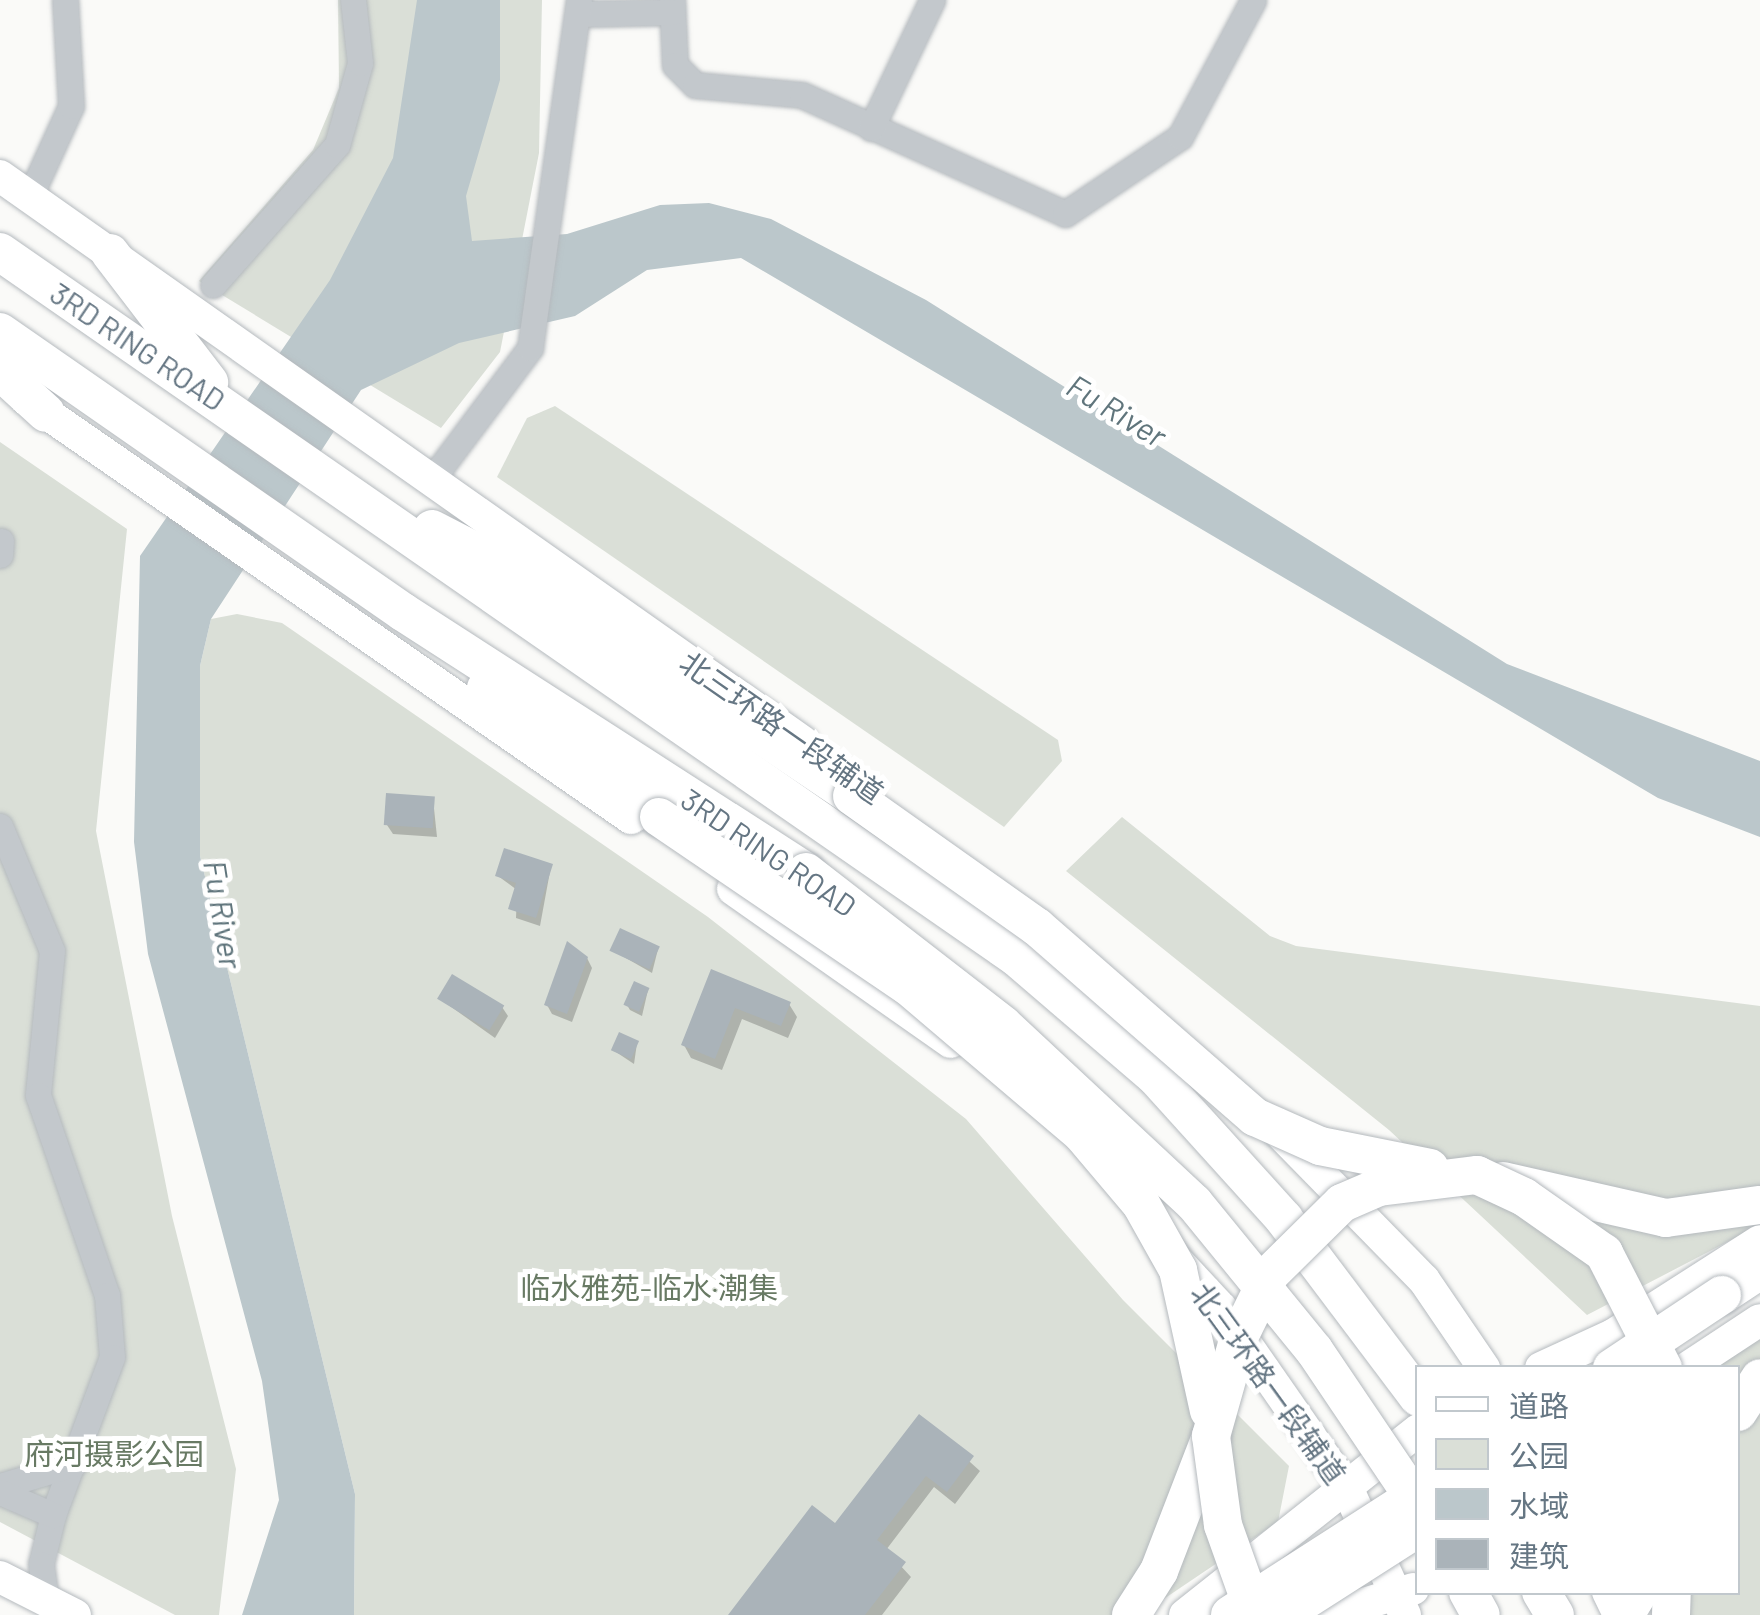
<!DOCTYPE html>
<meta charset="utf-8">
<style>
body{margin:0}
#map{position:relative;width:1760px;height:1615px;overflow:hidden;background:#fafaf8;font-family:Barlow,"Noto Sans SC",sans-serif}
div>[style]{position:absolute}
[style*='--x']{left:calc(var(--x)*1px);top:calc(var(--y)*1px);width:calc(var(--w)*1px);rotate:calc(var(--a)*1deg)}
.green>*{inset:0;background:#dadfd7}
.water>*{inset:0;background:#bbc7cb}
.shadow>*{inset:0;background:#0003}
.building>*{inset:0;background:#aab3b9;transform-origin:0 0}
.roads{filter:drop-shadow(0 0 2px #b5babe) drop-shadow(0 0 2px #b5babe)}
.minor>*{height:25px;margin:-12.5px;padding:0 12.5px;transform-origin:12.5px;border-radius:12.5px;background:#c3c8cc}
.major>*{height:32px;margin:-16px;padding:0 16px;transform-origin:16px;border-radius:16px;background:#fff}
.highway>*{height:38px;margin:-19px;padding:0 19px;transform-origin:19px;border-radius:19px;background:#fff}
.bridges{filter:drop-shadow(0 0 2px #b4b9bd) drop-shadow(0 0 2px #b4b9bd)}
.highway-bridge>*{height:38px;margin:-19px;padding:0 19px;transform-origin:19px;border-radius:19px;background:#fff}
span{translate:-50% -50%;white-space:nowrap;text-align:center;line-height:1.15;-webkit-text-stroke:10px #fff;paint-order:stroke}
.street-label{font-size:30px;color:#657683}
.park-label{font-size:30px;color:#687a64}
.water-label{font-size:32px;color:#60757c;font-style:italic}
.legend{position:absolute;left:1415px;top:1365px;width:325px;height:230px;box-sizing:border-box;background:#fff;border:2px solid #c1c8cd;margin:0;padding:12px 18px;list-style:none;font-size:30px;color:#657683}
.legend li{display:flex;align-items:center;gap:20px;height:50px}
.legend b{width:50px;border:2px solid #c1c8cd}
</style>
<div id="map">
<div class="green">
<div style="clip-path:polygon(338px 0,542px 0,539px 153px,500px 352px,441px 428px,199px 281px,313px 150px,339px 88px)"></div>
<div style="clip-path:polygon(555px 406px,1058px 740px,1062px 761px,1004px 827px,497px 477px,527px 418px)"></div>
<div style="clip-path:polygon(0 442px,127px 529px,96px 831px,172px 1216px,236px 1469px,219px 1615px,175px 1615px,0 1522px)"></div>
<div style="clip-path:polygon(237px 614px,282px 623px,708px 917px,966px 1119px,1123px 1300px,1289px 1466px,1278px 1522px,1140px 1615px,354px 1615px,355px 1494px,200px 856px,200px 666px,211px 619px)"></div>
<div style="clip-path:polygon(1122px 817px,1270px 936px,1296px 946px,1760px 1006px,1760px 1225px,1587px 1315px,1389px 1130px,1066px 871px)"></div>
<div style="clip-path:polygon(1760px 1333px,1760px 1615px,1685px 1615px,1686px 1593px,1738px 1592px,1738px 1368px,1709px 1367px)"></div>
</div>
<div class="water">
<div style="clip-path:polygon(417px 0,500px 0,500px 80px,466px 196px,472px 241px,567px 234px,660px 205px,709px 203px,771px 219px,926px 300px,1507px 664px,1760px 761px,1760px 837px,1658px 798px,741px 258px,647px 270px,575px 316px,459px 343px,361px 390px,211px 619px,200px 666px,200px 856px,355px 1494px,354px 1615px,242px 1615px,279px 1500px,262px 1381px,148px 954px,134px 842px,140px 556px,330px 280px,393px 158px)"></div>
</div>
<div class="shadow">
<div style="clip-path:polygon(433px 799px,437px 837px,393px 834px,387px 825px)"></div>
<div style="clip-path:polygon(551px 866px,540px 926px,516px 918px,517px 890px,498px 876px)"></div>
<div style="clip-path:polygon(658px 949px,652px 973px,612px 950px)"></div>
<div style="clip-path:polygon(587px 958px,592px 968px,572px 1022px,552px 1014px,547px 1005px)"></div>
<div style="clip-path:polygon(713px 973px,789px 1004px,797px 1017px,788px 1038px,742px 1019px,722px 1070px,691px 1058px,684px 1045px)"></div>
<div style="clip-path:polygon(648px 990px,642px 1016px,630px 1010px,627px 1005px)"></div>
<div style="clip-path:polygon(440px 999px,502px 1007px,508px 1016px,495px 1038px)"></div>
<div style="clip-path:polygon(637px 1043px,634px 1064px,613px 1050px)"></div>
<div style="clip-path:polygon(920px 1417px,980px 1471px,955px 1504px,934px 1487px,886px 1550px,911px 1577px,882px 1615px,731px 1615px,836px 1526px)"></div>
</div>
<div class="building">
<div style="left:386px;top:793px;width:49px;height:32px;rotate:4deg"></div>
<div style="clip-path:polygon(504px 848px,553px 864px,536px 918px,508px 909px,516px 883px,495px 876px)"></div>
<div style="left:620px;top:928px;width:44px;height:25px;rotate:25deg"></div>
<div style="clip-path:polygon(567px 941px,588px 957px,567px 1014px,544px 1005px)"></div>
<div style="clip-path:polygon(711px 969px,791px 1002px,781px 1026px,735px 1008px,715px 1059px,681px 1045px)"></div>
<div style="left:452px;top:974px;width:61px;height:29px;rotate:31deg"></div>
<div style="left:634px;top:981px;width:17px;height:26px;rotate:24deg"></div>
<div style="left:619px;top:1032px;width:22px;height:20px;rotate:24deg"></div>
<div style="clip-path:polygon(919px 1414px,974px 1456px,947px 1492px,926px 1476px,877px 1540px,906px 1562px,865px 1615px,728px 1615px,812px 1505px,835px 1523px)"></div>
</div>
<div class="roads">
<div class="minor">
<div style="--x:672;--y:0;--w:65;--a:87.4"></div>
<div style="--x:675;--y:65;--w:28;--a:45"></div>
<div style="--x:695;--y:85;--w:107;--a:5.3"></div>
<div style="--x:802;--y:95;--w:289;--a:24.3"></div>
<div style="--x:1065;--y:214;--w:138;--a:-33.8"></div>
<div style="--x:1180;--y:137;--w:155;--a:-61.9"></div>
<div style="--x:578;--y:14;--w:94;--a:-1.2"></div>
<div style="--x:871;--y:128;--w:142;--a:-64.5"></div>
<div style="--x:30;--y:196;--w:99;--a:-65.5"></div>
<div style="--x:71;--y:106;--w:106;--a:-93.2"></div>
<div style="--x:213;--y:285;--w:187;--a:-48.5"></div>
<div style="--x:337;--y:145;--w:85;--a:-74.3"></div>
<div style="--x:360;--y:63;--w:63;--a:-96.3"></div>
<div style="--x:432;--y:479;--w:164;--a:-53.2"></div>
<div style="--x:530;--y:348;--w:351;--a:-82"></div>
<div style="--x:0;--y:555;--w:14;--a:-86"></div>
<div style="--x:0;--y:826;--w:135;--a:67.4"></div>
<div style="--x:52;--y:951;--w:145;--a:95.6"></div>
<div style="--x:38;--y:1095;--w:212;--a:71"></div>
<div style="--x:107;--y:1295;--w:62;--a:85.4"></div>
<div style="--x:112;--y:1357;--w:169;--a:110.5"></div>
<div style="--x:53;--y:1515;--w:50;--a:103.8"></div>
<div style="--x:41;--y:1564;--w:37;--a:82"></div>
<div style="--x:0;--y:1486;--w:77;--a:-16.6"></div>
<div style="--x:0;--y:1492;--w:58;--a:23.5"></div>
</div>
<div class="major">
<div style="--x:0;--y:176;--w:982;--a:35.18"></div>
<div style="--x:26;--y:399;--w:736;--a:34.71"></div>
<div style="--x:733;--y:889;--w:266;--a:35.1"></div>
<div style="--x:1281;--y:1134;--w:204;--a:45.6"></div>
<div style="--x:1424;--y:1280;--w:107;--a:55.7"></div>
<div style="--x:1169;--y:1252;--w:76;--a:47.1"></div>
<div style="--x:1221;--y:1308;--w:224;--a:55.2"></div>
<div style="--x:1349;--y:1492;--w:135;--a:65.5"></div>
<div style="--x:1541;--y:1368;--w:79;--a:-24.6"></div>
<div style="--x:1613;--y:1335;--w:174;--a:-32.6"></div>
<div style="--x:1687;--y:1368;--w:87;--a:-33.3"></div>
<div style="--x:0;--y:1577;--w:84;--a:26.9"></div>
<div style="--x:1608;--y:1592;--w:25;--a:64"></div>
<div style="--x:1185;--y:1615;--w:298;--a:-38.4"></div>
<div style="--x:1327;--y:1615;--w:90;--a:-16.8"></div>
</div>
<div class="highway">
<div style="--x:0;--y:252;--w:1237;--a:34.76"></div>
<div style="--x:1016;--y:957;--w:183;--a:40.6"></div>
<div style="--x:1155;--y:1076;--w:193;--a:47.9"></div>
<div style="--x:1284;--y:1219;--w:223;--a:53"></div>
<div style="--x:110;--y:253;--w:163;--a:52.5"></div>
<div style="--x:0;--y:332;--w:491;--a:34.8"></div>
<div style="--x:403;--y:612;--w:480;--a:32.8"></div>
<div style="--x:0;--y:371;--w:62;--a:42.4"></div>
<div style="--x:432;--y:529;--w:117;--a:27.4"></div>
<div style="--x:536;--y:583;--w:381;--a:34"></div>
<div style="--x:486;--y:688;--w:216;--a:36.7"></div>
<div style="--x:1503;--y:1181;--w:167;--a:12.8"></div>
<div style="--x:1666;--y:1218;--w:95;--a:-7.9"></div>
<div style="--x:1722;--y:1295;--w:45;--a:-33.3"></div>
<div style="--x:1738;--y:1412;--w:40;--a:-57.1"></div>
<div style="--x:1468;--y:1592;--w:26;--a:61"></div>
<div style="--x:1541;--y:1592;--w:27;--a:59"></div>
<div style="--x:1131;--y:1615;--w:52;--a:-57.5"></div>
<div style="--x:1159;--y:1571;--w:145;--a:-68.9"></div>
<div style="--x:1625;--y:1615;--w:27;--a:-59"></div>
<div style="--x:1671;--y:1615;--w:23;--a:-88"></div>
</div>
</div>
<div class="bridges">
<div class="highway-bridge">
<div style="--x:852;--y:796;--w:227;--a:35.3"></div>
<div style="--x:1037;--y:927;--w:289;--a:41.1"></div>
<div style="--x:1255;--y:1117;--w:71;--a:24"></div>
<div style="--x:1320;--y:1146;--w:112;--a:11.3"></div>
<div style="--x:659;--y:817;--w:301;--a:34.2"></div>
<div style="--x:908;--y:986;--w:227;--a:40.4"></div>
<div style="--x:1081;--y:1133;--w:93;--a:49.8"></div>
<div style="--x:1141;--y:1204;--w:76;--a:60.7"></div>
<div style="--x:1178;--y:1270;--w:144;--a:77.6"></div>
<div style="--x:806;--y:872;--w:249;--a:37.8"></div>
<div style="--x:1003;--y:1025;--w:261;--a:43"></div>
<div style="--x:1194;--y:1203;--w:190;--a:50.8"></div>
<div style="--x:1314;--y:1350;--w:186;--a:56"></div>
<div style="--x:1612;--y:1368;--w:132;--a:-33.6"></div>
<div style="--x:1230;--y:1615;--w:224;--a:-32.8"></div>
<div style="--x:1255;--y:1615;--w:96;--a:-109.6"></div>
<div style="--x:1223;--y:1525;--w:90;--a:-97.7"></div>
<div style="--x:1211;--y:1436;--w:103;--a:-74.2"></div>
<div style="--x:1239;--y:1337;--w:70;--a:-63.8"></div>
<div style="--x:1270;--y:1274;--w:101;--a:-44.6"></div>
<div style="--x:1342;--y:1203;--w:40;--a:-23.4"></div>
<div style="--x:1379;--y:1187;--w:99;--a:-7"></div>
<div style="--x:1477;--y:1175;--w:52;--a:25.1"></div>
<div style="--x:1524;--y:1197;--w:98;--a:35"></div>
<div style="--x:1604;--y:1253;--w:129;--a:62.8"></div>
<div style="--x:1282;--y:1615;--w:161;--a:-32.6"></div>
</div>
</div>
<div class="street-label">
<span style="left:138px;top:346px;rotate:34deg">3RD RING ROAD</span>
<span style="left:782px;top:727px;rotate:35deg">北三环路一段辅道</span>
<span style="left:769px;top:852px;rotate:34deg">3RD RING ROAD</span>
<span style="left:1269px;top:1383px;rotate:54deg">北三环路一段辅道</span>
</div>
<div class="park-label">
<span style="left:649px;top:1287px">临水雅苑-临水·潮集</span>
<span style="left:114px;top:1453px">府河摄影公园</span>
</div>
<div class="water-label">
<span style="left:1117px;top:410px;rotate:31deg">Fu River</span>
<span style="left:224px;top:914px;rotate:81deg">Fu River</span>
</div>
<ul class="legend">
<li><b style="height:12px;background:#fff"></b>道路</li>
<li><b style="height:28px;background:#dadfd7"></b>公园</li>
<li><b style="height:28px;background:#bbc7cb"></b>水域</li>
<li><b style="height:28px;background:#aab3b9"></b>建筑</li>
</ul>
</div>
